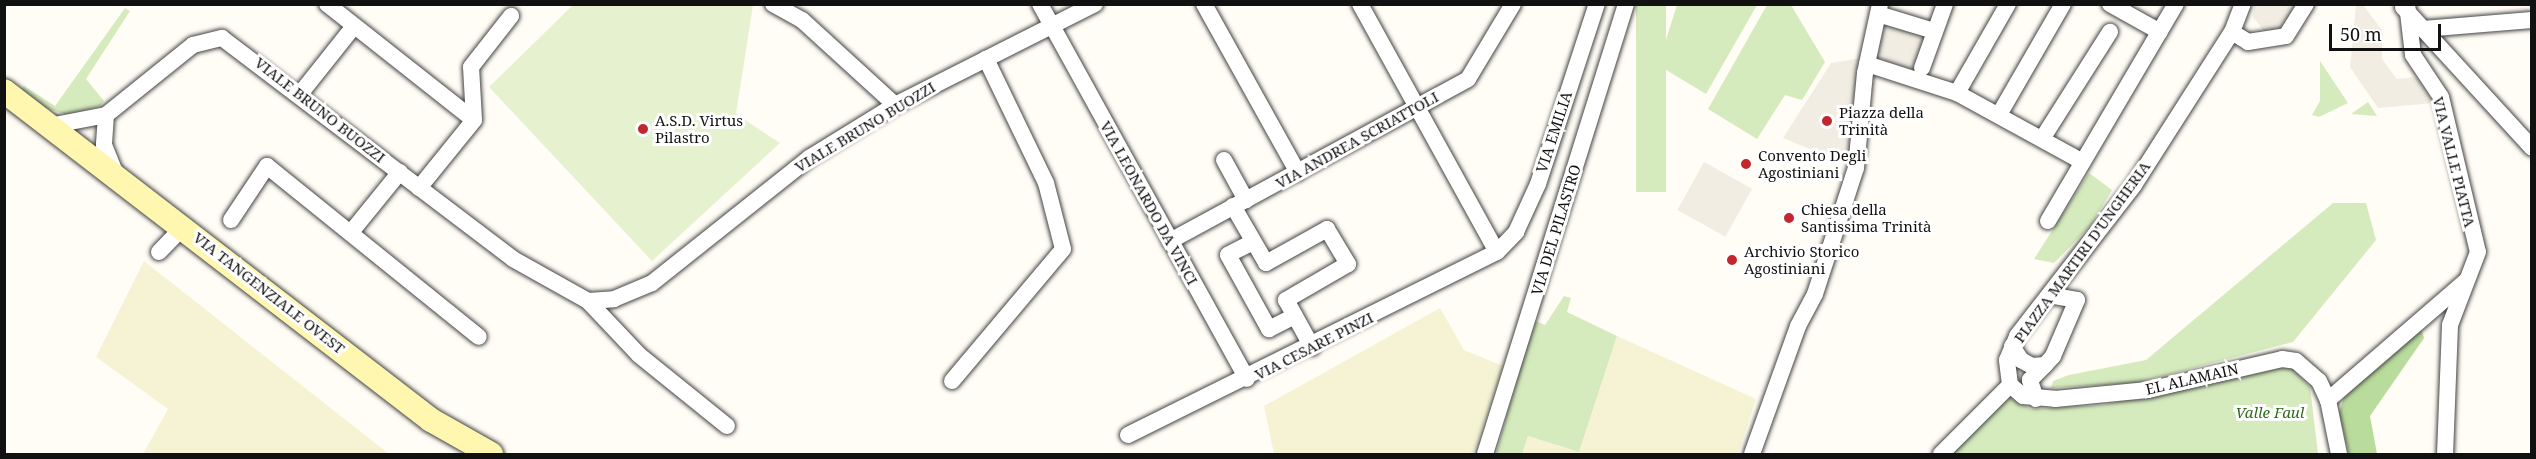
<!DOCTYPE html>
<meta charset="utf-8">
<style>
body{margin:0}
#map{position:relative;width:2536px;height:459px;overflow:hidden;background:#fffdf5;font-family:"Noto Serif",serif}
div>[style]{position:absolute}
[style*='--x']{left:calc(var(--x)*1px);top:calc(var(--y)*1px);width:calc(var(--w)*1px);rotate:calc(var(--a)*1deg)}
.farmland>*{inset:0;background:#f6f3d4}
.green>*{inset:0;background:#d5ebbd;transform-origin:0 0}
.forest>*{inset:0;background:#b9dc9c}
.pitch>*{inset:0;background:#e6f2cf}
.plaza>*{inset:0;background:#f1ede2;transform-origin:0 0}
.roads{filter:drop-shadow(0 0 2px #444) drop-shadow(0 0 2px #444)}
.minor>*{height:16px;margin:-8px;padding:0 8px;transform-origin:8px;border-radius:8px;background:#fff}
.secondary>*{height:24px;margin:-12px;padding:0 12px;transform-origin:12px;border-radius:12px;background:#fff6b0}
.dots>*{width:16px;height:16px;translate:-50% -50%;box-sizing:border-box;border:3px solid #fff;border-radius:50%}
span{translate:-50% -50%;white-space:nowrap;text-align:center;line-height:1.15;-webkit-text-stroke:6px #fff;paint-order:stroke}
.street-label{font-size:15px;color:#111}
.poi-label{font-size:15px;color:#111}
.left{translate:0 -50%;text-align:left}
.park-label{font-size:15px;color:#2f6b1f;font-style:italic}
.frame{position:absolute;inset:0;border:6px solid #111;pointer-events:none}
.scale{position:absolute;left:2329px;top:24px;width:112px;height:27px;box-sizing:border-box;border:3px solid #111;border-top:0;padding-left:8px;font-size:18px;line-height:21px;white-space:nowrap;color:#111;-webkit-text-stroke:4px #fff;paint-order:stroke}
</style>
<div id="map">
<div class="farmland">
<div style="clip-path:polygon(144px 261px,389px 454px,143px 454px,168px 409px,96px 357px)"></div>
<div style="clip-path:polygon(1440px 308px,1464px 350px,1503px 366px,1473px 454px,1274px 454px,1264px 406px)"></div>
<div style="clip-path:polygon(1617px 336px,1756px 399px,1738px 454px,1522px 454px,1528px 436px,1579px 452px)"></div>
</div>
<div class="green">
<div style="left:1636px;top:5px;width:30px;height:187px"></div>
<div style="clip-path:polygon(1677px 5px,1757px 5px,1706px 94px,1658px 65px)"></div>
<div style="clip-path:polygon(1767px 5px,1791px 5px,1825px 62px,1802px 100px,1785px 95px,1757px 139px,1708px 109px)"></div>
<div style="clip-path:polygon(125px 8px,130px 11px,86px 79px,104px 101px,100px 106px,67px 115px,40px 106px,20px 90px,24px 86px,55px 106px)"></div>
<div style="clip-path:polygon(2320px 61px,2348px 103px,2319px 117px,2312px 115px,2320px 101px)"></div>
<div style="clip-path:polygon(2368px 102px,2377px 116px,2351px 114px)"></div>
<div style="clip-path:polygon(2089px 173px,2112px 190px,2091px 225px,2054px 263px,2034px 259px)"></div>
<div style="clip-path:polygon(2333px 203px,2366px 203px,2376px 240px,2293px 342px,2136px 383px,2051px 388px,2053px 381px,2069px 375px,2146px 360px)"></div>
<div style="clip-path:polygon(1564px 296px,1571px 298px,1567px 312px,1617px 336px,1579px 452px,1528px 436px,1522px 454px,1496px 454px,1534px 320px,1545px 325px)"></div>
<div style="clip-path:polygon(2282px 367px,2293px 369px,2310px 387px,2318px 454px,1949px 454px,2008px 397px,2031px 409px,2103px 405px)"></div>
</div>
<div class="forest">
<div style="clip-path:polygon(2421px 328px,2424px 338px,2370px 416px,2377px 454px,2349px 454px,2339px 413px,2344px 397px)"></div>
</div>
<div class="pitch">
<div style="clip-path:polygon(573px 5px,753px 5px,736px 114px,780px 143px,652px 261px,489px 87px)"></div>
</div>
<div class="plaza">
<div style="clip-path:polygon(2254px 5px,2295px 5px,2286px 28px,2264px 31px,2253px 17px)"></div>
<div style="clip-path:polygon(2356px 5px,2363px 5px,2382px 30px,2382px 59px,2397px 79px,2416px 77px,2434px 103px,2378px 108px,2350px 67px)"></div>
<div style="clip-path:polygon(1878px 14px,1934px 31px,1918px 80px,1868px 64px,1856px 168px,1783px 138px,1831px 63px,1868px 57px)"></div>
<div style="left:1704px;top:162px;width:55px;height:55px;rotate:29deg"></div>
</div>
<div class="roads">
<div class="minor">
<div style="--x:327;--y:4;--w:187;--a:38.3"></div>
<div style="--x:773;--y:4;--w:33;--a:29"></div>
<div style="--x:802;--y:20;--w:126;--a:42.4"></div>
<div style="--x:1040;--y:4;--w:428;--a:61.1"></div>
<div style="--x:1204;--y:4;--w:193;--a:60.9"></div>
<div style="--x:1360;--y:4;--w:283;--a:61.1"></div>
<div style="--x:2110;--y:4;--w:57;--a:29.2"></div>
<div style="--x:2407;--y:4;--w:51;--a:83.3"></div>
<div style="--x:2413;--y:55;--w:50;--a:56.3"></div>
<div style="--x:2441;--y:97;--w:159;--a:76.6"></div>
<div style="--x:2478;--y:252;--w:78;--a:111"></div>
<div style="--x:2450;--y:325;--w:129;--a:92.2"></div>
<div style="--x:2403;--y:7;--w:191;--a:47.5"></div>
<div style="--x:1878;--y:14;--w:59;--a:16.9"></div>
<div style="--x:2423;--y:29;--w:109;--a:-4.7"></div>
<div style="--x:2232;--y:32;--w:19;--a:32"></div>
<div style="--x:2248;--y:42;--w:38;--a:-9"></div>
<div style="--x:2286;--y:36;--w:38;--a:-58"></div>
<div style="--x:1867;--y:64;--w:95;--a:17.9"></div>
<div style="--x:1957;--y:93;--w:141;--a:28.7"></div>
<div style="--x:1922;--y:68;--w:68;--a:-70.2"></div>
<div style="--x:1957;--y:93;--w:103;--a:-60.2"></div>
<div style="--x:300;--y:94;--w:87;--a:-51.5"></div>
<div style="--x:2000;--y:113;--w:126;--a:-60"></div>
<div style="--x:106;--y:115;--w:30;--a:94"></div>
<div style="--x:104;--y:145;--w:31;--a:68"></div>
<div style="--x:49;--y:126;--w:58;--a:-10.9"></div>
<div style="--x:106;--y:115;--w:112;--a:-38.8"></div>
<div style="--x:193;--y:45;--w:30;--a:-14"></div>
<div style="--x:222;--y:38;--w:365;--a:37.2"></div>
<div style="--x:513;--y:259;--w:86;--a:29.2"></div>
<div style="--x:588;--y:301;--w:26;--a:-4"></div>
<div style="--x:614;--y:299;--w:41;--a:-22.8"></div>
<div style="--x:652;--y:283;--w:201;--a:-38.5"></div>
<div style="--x:809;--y:158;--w:101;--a:-31.6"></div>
<div style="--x:895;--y:105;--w:224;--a:-26.8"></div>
<div style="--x:2042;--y:139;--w:127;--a:-57.6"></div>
<div style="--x:1224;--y:160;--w:46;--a:61.2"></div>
<div style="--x:419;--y:188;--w:87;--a:-51"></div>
<div style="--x:474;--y:120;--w:53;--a:-93.2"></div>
<div style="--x:471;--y:67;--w:65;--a:-51.9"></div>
<div style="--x:1233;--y:206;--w:66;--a:59.9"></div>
<div style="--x:1266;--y:263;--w:70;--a:-29.1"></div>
<div style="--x:1327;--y:229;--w:41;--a:59"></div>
<div style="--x:1348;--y:264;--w:72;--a:149.9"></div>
<div style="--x:1286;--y:300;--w:54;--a:61"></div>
<div style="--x:231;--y:220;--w:65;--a:-56.3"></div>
<div style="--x:267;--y:166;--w:272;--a:38.9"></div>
<div style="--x:2048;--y:221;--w:252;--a:-59.5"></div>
<div style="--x:352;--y:231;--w:76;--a:-50.9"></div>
<div style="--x:1170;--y:241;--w:339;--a:-28.5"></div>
<div style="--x:1468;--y:79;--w:87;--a:-59"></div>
<div style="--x:1253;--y:242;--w:28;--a:153"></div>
<div style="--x:1228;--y:255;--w:85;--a:61"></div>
<div style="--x:1269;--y:329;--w:29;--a:-27"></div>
<div style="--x:159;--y:252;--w:36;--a:-46"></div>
<div style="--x:588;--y:301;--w:74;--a:46.6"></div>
<div style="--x:639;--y:355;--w:113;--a:38.9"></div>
<div style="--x:2012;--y:346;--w:17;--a:57"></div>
<div style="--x:2021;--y:360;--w:13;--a:29"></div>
<div style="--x:2032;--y:366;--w:13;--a:-4"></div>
<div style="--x:2045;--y:365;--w:12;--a:-48"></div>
<div style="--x:2053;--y:356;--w:61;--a:-66.8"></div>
<div style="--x:2077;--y:300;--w:28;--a:-170"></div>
<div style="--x:952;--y:381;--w:172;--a:-49.9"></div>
<div style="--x:1063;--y:249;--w:68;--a:-104.4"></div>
<div style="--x:1046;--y:183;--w:138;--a:-115.8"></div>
<div style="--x:2010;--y:385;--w:25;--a:-97"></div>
<div style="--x:2007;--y:360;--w:26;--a:-67"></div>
<div style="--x:2017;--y:336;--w:191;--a:-52.2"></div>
<div style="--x:2134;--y:185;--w:182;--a:-57.4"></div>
<div style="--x:2232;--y:32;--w:30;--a:-69"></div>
<div style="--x:2010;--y:385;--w:17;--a:40"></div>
<div style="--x:2023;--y:396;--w:32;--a:5"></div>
<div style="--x:2055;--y:399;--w:93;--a:-5.5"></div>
<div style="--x:2148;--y:390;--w:138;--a:-13"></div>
<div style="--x:2282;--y:359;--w:14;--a:8"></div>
<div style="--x:2296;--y:361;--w:30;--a:41"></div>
<div style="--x:2319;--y:381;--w:21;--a:65"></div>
<div style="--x:2328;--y:400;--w:55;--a:78.5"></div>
<div style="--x:2036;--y:399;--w:20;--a:-108"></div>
<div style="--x:2030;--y:380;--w:21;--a:-45"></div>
<div style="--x:2328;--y:400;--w:182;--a:-40.8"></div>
<div style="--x:1128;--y:435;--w:412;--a:-26.4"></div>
<div style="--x:1497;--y:252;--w:28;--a:-46"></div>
<div style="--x:1516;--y:232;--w:53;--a:-65.4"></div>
<div style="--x:1538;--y:184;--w:189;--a:-71.9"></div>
<div style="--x:1485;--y:454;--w:472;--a:-72.6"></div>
<div style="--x:1752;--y:454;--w:136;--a:-70.2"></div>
<div style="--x:1798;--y:326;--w:36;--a:-62"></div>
<div style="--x:1815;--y:294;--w:133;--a:-72"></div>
<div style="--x:1856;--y:168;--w:95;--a:-84.6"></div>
<div style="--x:1865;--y:73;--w:71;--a:-77.7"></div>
<div style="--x:1941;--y:454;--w:98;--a:-45"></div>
</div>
<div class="secondary">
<div style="--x:4;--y:91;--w:539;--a:37.61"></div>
<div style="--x:431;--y:420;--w:69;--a:29.5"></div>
</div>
</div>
<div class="dots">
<div style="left:1827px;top:121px;background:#c4262e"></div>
<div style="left:643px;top:129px;background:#c4262e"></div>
<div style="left:1746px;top:164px;background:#c4262e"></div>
<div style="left:1789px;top:218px;background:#c4262e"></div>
<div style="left:1732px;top:260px;background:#c4262e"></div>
</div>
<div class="street-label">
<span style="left:320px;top:110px;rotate:38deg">VIALE BRUNO BUOZZI</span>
<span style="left:865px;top:127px;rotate:-31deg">VIALE BRUNO BUOZZI</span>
<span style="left:1554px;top:132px;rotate:-72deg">VIA EMILIA</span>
<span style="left:1357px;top:140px;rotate:-29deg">VIA ANDREA SCRIATTOLI</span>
<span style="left:2454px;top:162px;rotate:76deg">VIA VALLE PIATTA</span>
<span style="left:1149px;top:203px;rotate:61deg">VIA LEONARDO DA VINCI</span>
<span style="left:1556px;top:230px;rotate:-73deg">VIA DEL PILASTRO</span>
<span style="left:2082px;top:252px;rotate:-54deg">PIAZZA MARTIRI D'UNGHERIA</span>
<span style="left:269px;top:293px;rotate:38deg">VIA TANGENZIALE OVEST</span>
<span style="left:1314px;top:346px;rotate:-27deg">VIA CESARE PINZI</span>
<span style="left:2192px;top:379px;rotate:-13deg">EL ALAMAIN</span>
</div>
<div class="poi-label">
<span class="left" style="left:1839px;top:121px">Piazza della<br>Trinità</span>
<span class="left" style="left:655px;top:129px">A.S.D. Virtus<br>Pilastro</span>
<span class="left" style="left:1758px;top:164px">Convento Degli<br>Agostiniani</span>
<span class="left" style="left:1801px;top:218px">Chiesa della<br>Santissima Trinità</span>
<span class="left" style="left:1744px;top:260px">Archivio Storico<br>Agostiniani</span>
</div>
<div class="park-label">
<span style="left:2270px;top:413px">Valle Faul</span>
</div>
<div class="frame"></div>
<div class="scale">50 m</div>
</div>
